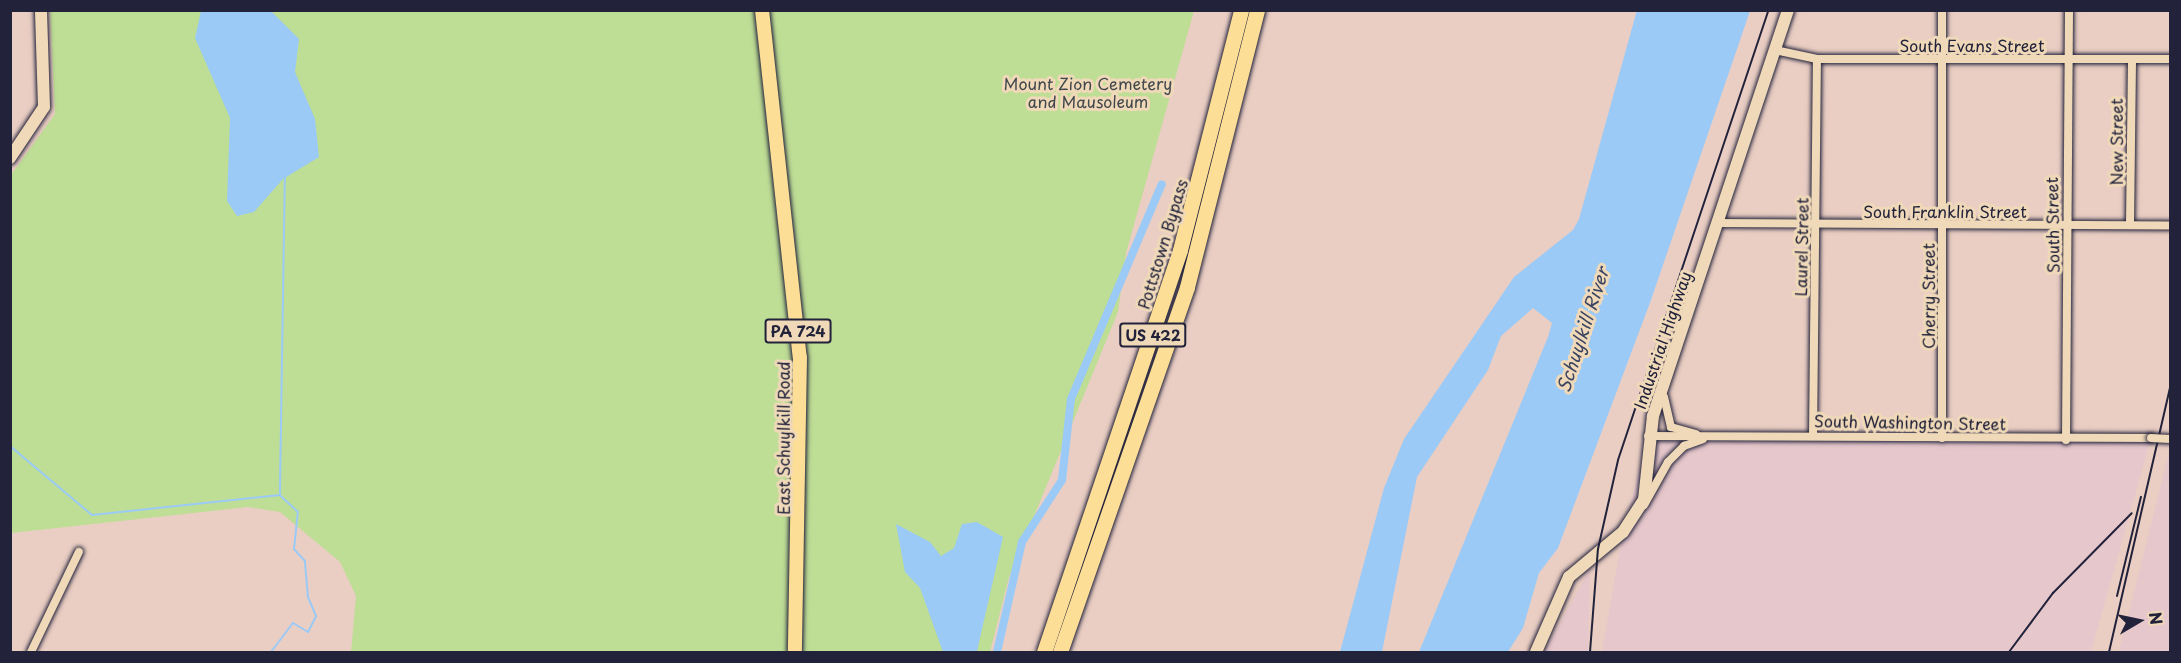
<!DOCTYPE html>
<style>
body{margin:0}
#map{position:relative;width:2181px;height:663px;overflow:hidden;background:#eacec3;font-family:"Playpen Sans",sans-serif}
div>[style]{position:absolute}
[style*='--x']{left:calc(var(--x)*1px);top:calc(var(--y)*1px);width:calc(var(--w)*1px);rotate:calc(var(--a)*1deg)}
.built>*{inset:0;background:#e6c7cb}
.green>*{inset:0;background:#bedd95}
.water>*{inset:0;background:#9bcaf7}
.stream>*{height:2px;margin:-1px;padding:0 1px;transform-origin:1px;border-radius:1px;background:#9bcaf7}
.canal>*{height:8px;margin:-4px;padding:0 4px;transform-origin:4px;border-radius:4px;background:#9bcaf7}
.roads{filter:drop-shadow(0 0 2px #22223b) drop-shadow(0 0 2px #22223b)}
.street>*{height:8px;margin:-4px;padding:0 4px;transform-origin:4px;border-radius:4px;background:#efd9b8}
.secondary>*{height:12px;margin:-6px;padding:0 6px;transform-origin:6px;border-radius:6px;background:#efd9b8}
.primary>*{height:14px;margin:-7px;padding:0 7px;transform-origin:7px;border-radius:7px;background:#fdde96}
.highway>*{height:15px;margin:-7.5px;padding:0 7.5px;transform-origin:7.5px;border-radius:7.5px;background:#fdde96}
.rail>*{height:2px;margin:-1px;padding:0 1px;transform-origin:1px;border-radius:1px;background:#22223b}
.bridges{filter:drop-shadow(0 0 2px #22223b) drop-shadow(0 0 2px #22223b)}
.street-bridge>*{height:8px;margin:-4px;padding:0 4px;transform-origin:4px;border-radius:4px;background:#efd9b8}
span{translate:-50% -50%;white-space:nowrap;text-align:center;line-height:1.15;-webkit-text-stroke:6px #efd9b8;paint-order:stroke}
.shield-label span{padding:2px 4px;background:#efd9b8;border:2px solid;border-radius:4px;-webkit-text-stroke-width:0}
.shield-label{font-size:15px;color:#22223b;font-weight:700}
.street-label{font-size:16px;color:#22223b}
.park-label{font-size:16px;color:#41474d}
.water-label{font-size:18px;color:#3a4461;font-style:italic}
.frame{position:absolute;inset:0;border:12px solid #22223b;pointer-events:none}
.north{position:absolute;left:2109px;top:591px;width:60px;height:60px;-webkit-text-stroke:4px #efd9b8;paint-order:stroke;rotate:81deg;font-size:16px;font-weight:700;line-height:24px;text-align:center;color:#22223b}
.north::after{content:'';display:block;margin:auto;width:21px;height:27px;background:#22223b;clip-path:polygon(50% 0,100% 100%,50% 72%,0 100%)}
</style>
<div id="map">
<div class="built">
<div style="clip-path:polygon(1648px 436px,2151px 438px,2091px 652px,1602px 652px,1623px 532px)"></div>
<div style="clip-path:polygon(2170px 449px,2170px 652px,2119px 652px)"></div>
<div style="clip-path:polygon(1590px 569px,1588px 652px,1544px 652px)"></div>
</div>
<div class="green">
<div style="clip-path:polygon(50px 11px,1194px 11px,1126px 253px,1118px 312px,1009px 577px,990px 652px,351px 652px,356px 596px,340px 562px,280px 512px,248px 507px,11px 533px,11px 175px,55px 114px)"></div>
</div>
<div class="water">
<div style="clip-path:polygon(1637px 10px,1750px 11px,1651px 300px,1558px 548px,1539px 573px,1523px 628px,1508px 652px,1419px 652px,1548px 337px,1552px 323px,1533px 308px,1501px 336px,1488px 370px,1417px 477px,1382px 652px,1340px 652px,1384px 488px,1404px 439px,1514px 277px,1573px 230px,1579px 219px)"></div>
<div style="clip-path:polygon(271px 11px,299px 39px,295px 72px,315px 119px,319px 157px,283px 179px,254px 212px,237px 216px,227px 201px,230px 118px,195px 38px,201px 11px)"></div>
<div style="clip-path:polygon(977px 522px,1003px 537px,977px 651px,943px 652px,920px 588px,905px 572px,896px 524px,930px 542px,941px 556px,954px 548px,962px 524px)"></div>
</div>
<div class="stream">
<div style="--x:10;--y:446;--w:107;--a:40.1"></div>
<div style="--x:92;--y:515;--w:189;--a:-6.1"></div>
<div style="--x:271;--y:652;--w:36;--a:-53"></div>
<div style="--x:293;--y:623;--w:17;--a:31"></div>
<div style="--x:308;--y:632;--w:18;--a:-63"></div>
<div style="--x:316;--y:616;--w:21;--a:-113"></div>
<div style="--x:308;--y:597;--w:36;--a:-95"></div>
<div style="--x:305;--y:561;--w:16;--a:-133"></div>
<div style="--x:294;--y:549;--w:37;--a:-84"></div>
<div style="--x:298;--y:512;--w:25;--a:-137"></div>
<div style="--x:280;--y:495;--w:9;--a:-90"></div>
<div style="--x:280;--y:486;--w:309;--a:-89.1"></div>
</div>
<div class="canal">
<div style="--x:997;--y:652;--w:113;--a:-77.2"></div>
<div style="--x:1022;--y:542;--w:74;--a:-57.2"></div>
<div style="--x:1062;--y:480;--w:81;--a:-83.7"></div>
<div style="--x:1071;--y:399;--w:233;--a:-67.1"></div>
</div>
<div class="roads">
<div class="street">
<div style="--x:1775;--y:50;--w:43;--a:12.1"></div>
<div style="--x:1817;--y:59;--w:353;--a:0"></div>
<div style="--x:1720;--y:223;--w:450;--a:0.3"></div>
<div style="--x:2130;--y:225;--w:165;--a:-89.3"></div>
<div style="--x:1664;--y:397;--w:31;--a:77"></div>
<div style="--x:1671;--y:427;--w:26;--a:16"></div>
<div style="--x:1648;--y:436;--w:503;--a:0.23"></div>
<div style="--x:1813;--y:436;--w:377;--a:-89.4"></div>
<div style="--x:1942;--y:438;--w:428;--a:-90"></div>
<div style="--x:2066;--y:440;--w:430;--a:-89.6"></div>
<div style="--x:1644;--y:505;--w:49;--a:-60.8"></div>
<div style="--x:1668;--y:462;--w:23;--a:-45"></div>
<div style="--x:1684;--y:446;--w:20;--a:-20"></div>
<div style="--x:31;--y:652;--w:111;--a:-64.4"></div>
</div>
<div class="secondary">
<div style="--x:10;--y:158;--w:61;--a:-56.3"></div>
<div style="--x:44;--y:107;--w:97;--a:-91.8"></div>
<div style="--x:1536;--y:652;--w:82;--a:-66.3"></div>
<div style="--x:1569;--y:577;--w:70;--a:-39.8"></div>
<div style="--x:1623;--y:532;--w:38;--a:-57"></div>
<div style="--x:1644;--y:500;--w:84;--a:-83.9"></div>
<div style="--x:1653;--y:416;--w:428;--a:-71.6"></div>
</div>
<div class="primary">
<div style="--x:762;--y:10;--w:349;--a:83.8"></div>
<div style="--x:800;--y:357;--w:295;--a:91"></div>
</div>
<div class="highway">
<div style="--x:1044;--y:652;--w:424;--a:-71.3"></div>
<div style="--x:1180;--y:250;--w:248;--a:-75.7"></div>
<div style="--x:1060;--y:652;--w:386;--a:-70.8"></div>
<div style="--x:1187;--y:287;--w:286;--a:-75.8"></div>
</div>
</div>
<div class="rail">
<div style="--x:2117;--y:596;--w:102;--a:-76.4"></div>
<div style="--x:1590;--y:652;--w:103;--a:-85.6"></div>
<div style="--x:1598;--y:549;--w:91;--a:-77.3"></div>
<div style="--x:1618;--y:460;--w:475;--a:-71.5"></div>
<div style="--x:2009;--y:652;--w:74;--a:-53.3"></div>
<div style="--x:2053;--y:593;--w:112;--a:-45.4"></div>
<div style="--x:2109;--y:652;--w:272;--a:-77"></div>
</div>
<div class="bridges">
<div class="street-bridge">
<div style="--x:2151;--y:438;--w:19;--a:3"></div>
</div>
</div>
<div class="shield-label">
<span style="left:798px;top:331px">PA 724</span>
<span style="left:1153px;top:335px">US 422</span>
</div>
<div class="street-label">
<span style="left:1972px;top:45px">South Evans Street</span>
<span style="left:2116px;top:142px;rotate:-90deg">New Street</span>
<span style="left:1945px;top:211px">South Franklin Street</span>
<span style="left:2052px;top:225px;rotate:-91deg">South Street</span>
<span style="left:1162px;top:244px;rotate:-73deg">Pottstown Bypass</span>
<span style="left:1801px;top:247px;rotate:-89deg">Laurel Street</span>
<span style="left:1928px;top:296px;rotate:-90deg">Cherry Street</span>
<span style="left:1662px;top:340px;rotate:-71deg">Industrial Highway</span>
<span style="left:1910px;top:422px;rotate:1deg">South Washington Street</span>
<span style="left:783px;top:438px;rotate:-90deg">East Schuylkill Road</span>
</div>
<div class="park-label">
<span style="left:1088px;top:92px">Mount Zion Cemetery<br>and Mausoleum</span>
</div>
<div class="water-label">
<span style="left:1583px;top:330px;rotate:-72deg">Schuylkill River</span>
</div>
<div class="frame"></div>
<div class="north">N</div>
</div>
